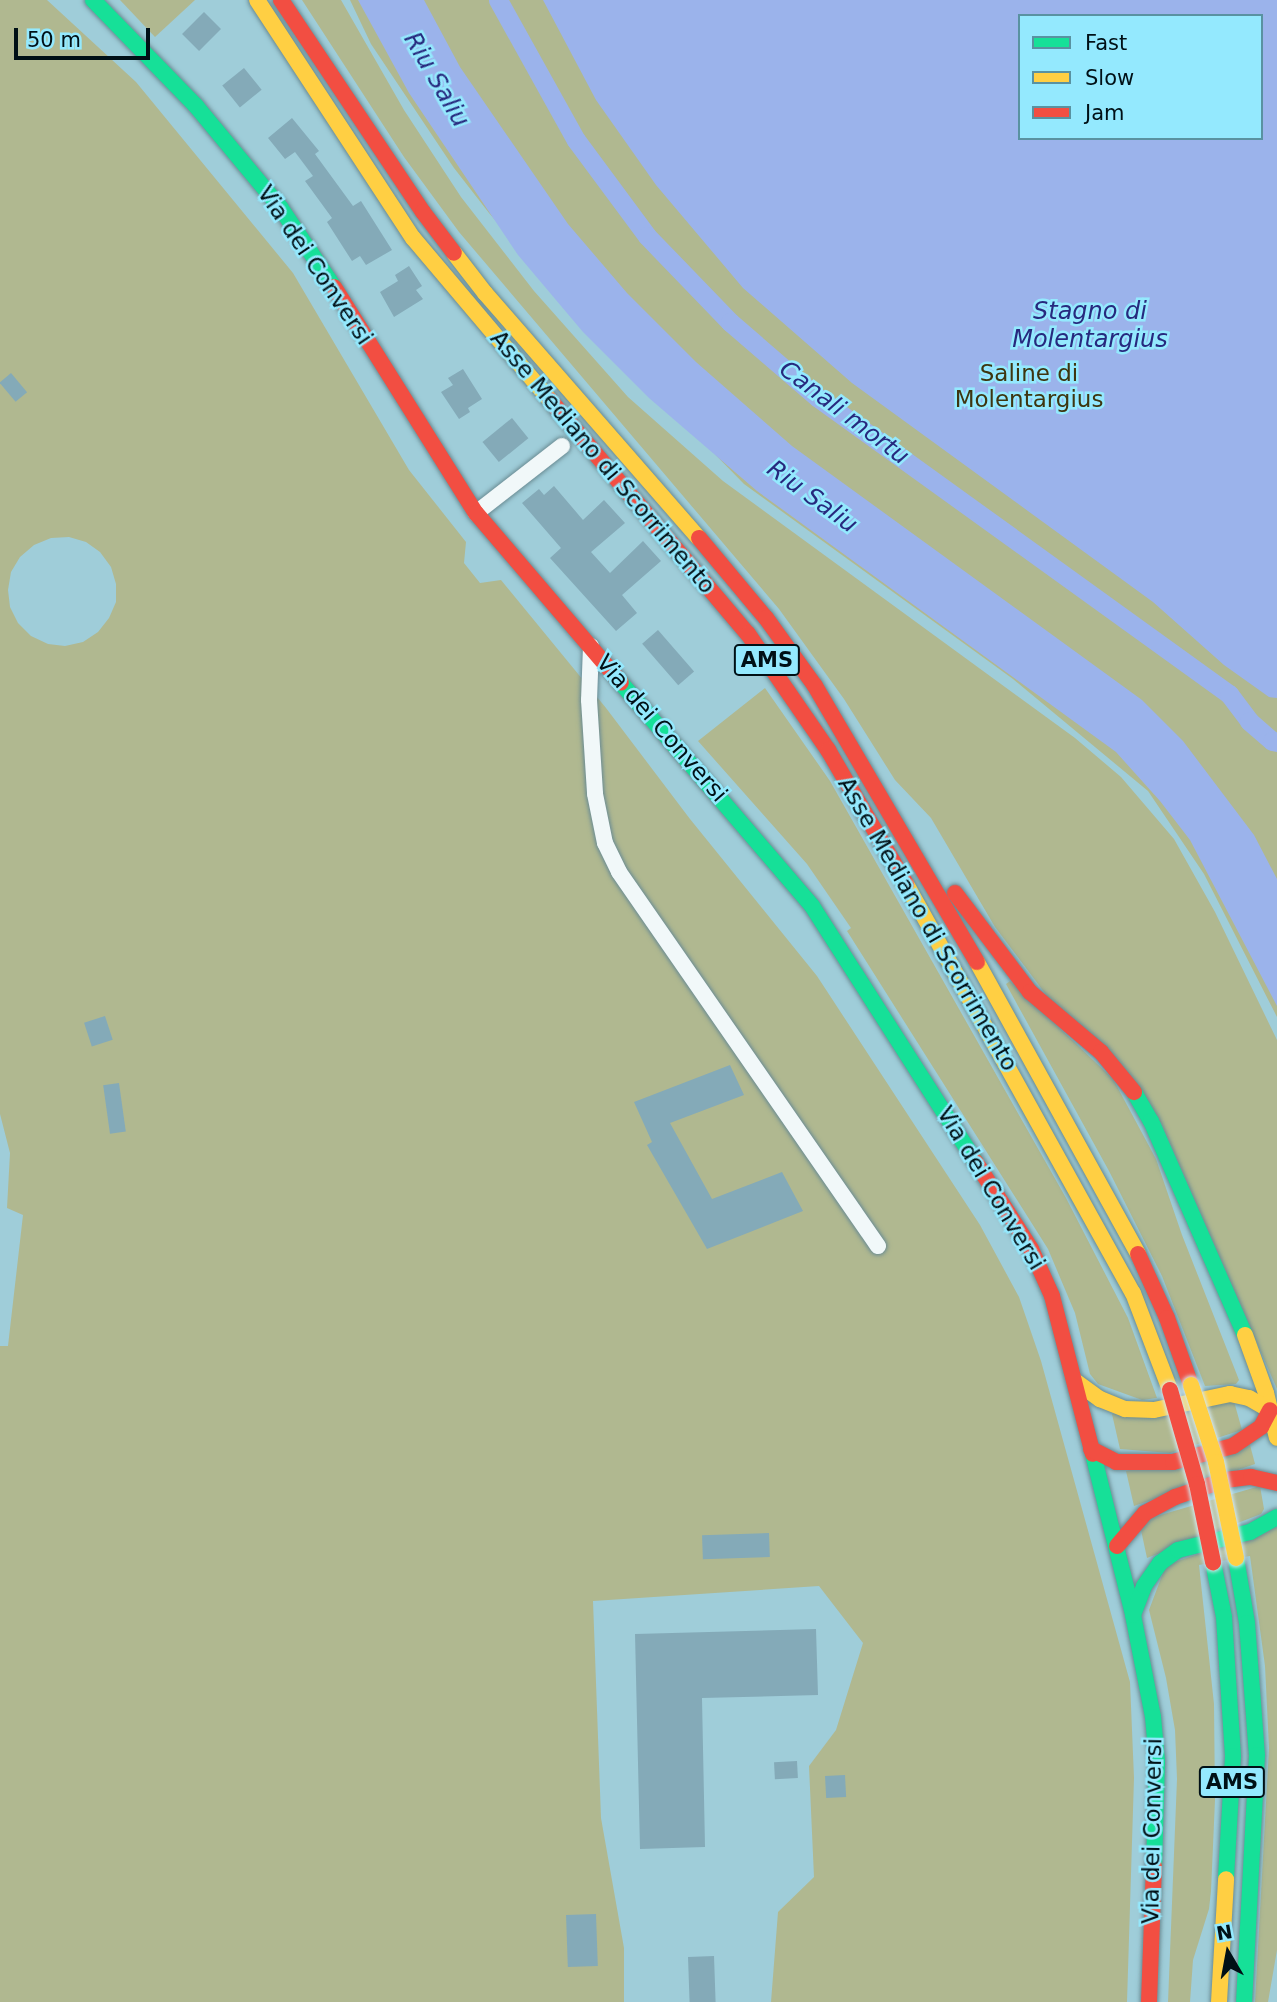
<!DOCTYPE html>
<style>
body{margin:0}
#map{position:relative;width:1277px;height:2002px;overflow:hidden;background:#9fcdd9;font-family:"DejaVu Sans",sans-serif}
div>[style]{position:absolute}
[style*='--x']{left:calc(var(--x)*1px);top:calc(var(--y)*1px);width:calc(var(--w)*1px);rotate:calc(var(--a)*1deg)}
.green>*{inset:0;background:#b0b890}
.water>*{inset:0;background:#9bb3eb}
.canal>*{height:19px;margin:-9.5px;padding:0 9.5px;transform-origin:9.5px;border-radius:9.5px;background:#9bb3eb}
.building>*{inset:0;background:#84aab8;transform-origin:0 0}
.roads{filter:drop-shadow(0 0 2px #6a8b93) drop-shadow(0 0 2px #6a8b93)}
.street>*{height:16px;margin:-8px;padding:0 8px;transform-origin:8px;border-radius:8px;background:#f1f8f9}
.fast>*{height:16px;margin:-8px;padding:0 8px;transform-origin:8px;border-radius:8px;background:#16e098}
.slow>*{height:16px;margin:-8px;padding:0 8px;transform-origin:8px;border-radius:8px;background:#ffcf43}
.jam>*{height:16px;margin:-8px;padding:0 8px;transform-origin:8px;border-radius:8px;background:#f24e42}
.bridges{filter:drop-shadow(0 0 2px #d4e8ee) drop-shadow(0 0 2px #d4e8ee)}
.slow-bridge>*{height:16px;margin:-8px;padding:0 8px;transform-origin:8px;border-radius:8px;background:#ffcf43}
.jam-bridge>*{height:16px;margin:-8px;padding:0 8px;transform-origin:8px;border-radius:8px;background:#f24e42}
span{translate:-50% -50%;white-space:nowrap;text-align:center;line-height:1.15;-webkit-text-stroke:5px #94e9fe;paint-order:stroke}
.shield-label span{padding:2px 5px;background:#94e9fe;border:2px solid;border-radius:5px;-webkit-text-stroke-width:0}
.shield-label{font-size:21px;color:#001016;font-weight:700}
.street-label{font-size:23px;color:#001016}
.park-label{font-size:23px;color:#3e350f}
.water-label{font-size:24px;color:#27297e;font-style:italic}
.legend{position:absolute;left:1018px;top:14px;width:245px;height:126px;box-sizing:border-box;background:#94e9fe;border:2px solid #5992a1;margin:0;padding:9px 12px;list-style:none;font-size:21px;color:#001016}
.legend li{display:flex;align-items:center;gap:14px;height:35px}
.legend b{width:35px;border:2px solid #5992a1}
.north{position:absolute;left:1193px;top:1918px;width:70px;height:70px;-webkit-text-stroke:5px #94e9fe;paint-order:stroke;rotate:350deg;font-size:19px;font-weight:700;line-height:28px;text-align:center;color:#001016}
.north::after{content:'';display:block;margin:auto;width:24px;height:32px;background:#001016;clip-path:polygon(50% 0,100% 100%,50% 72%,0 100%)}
.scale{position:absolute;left:14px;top:28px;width:136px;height:32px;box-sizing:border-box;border:4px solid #001016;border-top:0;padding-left:9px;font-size:21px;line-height:24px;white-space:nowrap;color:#001016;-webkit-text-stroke:5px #94e9fe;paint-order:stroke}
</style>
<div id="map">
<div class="green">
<div style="clip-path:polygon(evenodd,0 0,47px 0,136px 82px,293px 273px,409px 470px,466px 542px,464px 563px,480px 583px,501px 580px,606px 708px,690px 819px,817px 976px,980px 1225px,1019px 1297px,1041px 1361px,1130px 1682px,1134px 1778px,1127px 2002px,771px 2002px,778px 1912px,814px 1877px,809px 1766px,836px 1730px,863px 1643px,819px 1586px,593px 1601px,601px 1818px,624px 1948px,624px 2002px,0 2002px,0 1346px,8px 1346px,23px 1215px,7px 1208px,10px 1153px,0 1114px,0 0,69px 537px,86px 542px,100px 552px,111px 567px,116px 584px,116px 602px,109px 618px,98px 632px,83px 642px,65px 646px,48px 644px,31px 636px,18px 623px,10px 607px,8px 590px,11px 572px,20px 557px,34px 545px,51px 538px,69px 537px)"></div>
<div style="clip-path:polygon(120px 0,195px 0,155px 37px)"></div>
<div style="clip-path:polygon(302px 0,341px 0,404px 110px,461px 197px,534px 291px,628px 397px,723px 481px,1075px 738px,1121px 777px,1174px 839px,1215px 912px,1277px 1040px,1277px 1389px,1161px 1123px,1050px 1000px,995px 927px,931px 818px,895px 780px,844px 699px,779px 609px,459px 232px,404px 157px)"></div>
<div style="clip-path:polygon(evenodd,350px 0,1277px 0,1277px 1017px,1204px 874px,1148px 791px,1013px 679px,744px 484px,566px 302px,489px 213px,454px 168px,371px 44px,350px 0,1020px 16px,1261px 16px,1261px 138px,1020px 138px,1020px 16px)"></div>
<div style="clip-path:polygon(765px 688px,830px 781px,1066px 1198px,1128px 1318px,1157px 1398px,1142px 1400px,1098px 1384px,1090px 1374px,1075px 1313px,1048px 1249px,847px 931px,851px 928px,807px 864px,698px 741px)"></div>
<div style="clip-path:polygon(1010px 981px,1113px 1079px,1156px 1159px,1182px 1235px,1239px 1380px,1236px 1384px,1205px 1386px,1162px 1276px,1109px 1171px,1006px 984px)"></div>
<div style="clip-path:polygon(1233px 1398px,1242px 1430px,1170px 1453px,1120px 1449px,1112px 1414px)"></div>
<div style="clip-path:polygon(1250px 1445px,1255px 1464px,1134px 1506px,1126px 1471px)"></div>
<div style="clip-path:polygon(1260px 1486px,1264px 1509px,1261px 1514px,1147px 1558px,1141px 1530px,1150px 1518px)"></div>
<div style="clip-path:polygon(1277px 1527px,1277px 1950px,1268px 2002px,1255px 2002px,1269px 1748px,1265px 1666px,1250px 1556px,1199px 1565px,1214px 1704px,1215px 1800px,1211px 1891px,1209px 1909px,1193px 1960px,1190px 2002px,1168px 2002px,1177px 1779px,1175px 1730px,1166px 1678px,1149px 1610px,1166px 1565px)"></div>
</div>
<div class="water">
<div style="clip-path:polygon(358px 0,424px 0,460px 67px,568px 224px,627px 293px,696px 362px,792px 446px,1142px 700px,1183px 741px,1254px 835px,1277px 879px,1277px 1006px,1190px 840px,1160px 801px,1116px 752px,757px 491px,649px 398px,583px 332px,518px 255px,409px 93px)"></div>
<div style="clip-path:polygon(evenodd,543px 0,1277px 0,1277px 698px,1269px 697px,1224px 665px,1153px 602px,852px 383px,743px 288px,656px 185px,596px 100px,543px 0,1020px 16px,1261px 16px,1261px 138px,1020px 138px,1020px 16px)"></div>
</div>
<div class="canal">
<div style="--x:498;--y:0;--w:160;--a:60.9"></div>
<div style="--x:576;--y:140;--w:119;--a:53.5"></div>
<div style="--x:647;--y:236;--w:120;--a:46"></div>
<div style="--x:730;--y:322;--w:115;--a:40.8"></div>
<div style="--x:817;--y:397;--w:508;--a:35.79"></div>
<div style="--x:1229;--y:694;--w:34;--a:53"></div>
<div style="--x:1249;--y:721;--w:30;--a:41"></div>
<div style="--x:1272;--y:741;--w:5;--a:11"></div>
</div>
<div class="building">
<div style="left:204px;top:12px;width:24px;height:31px;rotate:45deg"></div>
<div style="left:244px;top:68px;width:28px;height:28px;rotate:51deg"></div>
<div style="clip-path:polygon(292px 118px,319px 151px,315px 154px,353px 206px,361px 201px,392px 250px,366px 265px,360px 256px,352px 261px,327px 222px,332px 218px,305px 181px,313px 176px,295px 152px,285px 159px,268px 138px)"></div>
<div style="clip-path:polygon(409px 266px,422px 286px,416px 290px,423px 299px,394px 317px,380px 292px,398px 281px,395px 275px)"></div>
<div style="clip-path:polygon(463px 369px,482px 399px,468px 408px,470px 412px,459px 419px,441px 392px,453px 385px,448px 378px)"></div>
<div style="left:11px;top:373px;width:25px;height:15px;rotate:50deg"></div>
<div style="left:512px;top:418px;width:26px;height:38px;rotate:51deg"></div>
<div style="clip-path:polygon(554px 486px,583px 520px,604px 500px,625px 523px,591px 552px,610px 573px,643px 541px,661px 561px,622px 595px,637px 613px,616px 631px,550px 558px,561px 548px,522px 503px,539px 489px,544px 495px)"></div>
<div style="left:658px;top:630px;width:55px;height:21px;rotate:49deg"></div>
<div style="left:105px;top:1016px;width:25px;height:22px;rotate:72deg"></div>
<div style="clip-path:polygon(730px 1065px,744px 1095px,670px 1123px,712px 1199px,782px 1172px,803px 1211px,707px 1249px,647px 1145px,652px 1142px,634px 1102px)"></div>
<div style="left:119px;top:1083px;width:49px;height:16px;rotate:82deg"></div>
<div style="left:769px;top:1533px;width:24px;height:67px;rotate:88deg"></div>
<div style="clip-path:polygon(816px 1629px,818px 1695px,702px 1698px,705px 1847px,640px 1849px,635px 1634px)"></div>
<div style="left:797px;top:1761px;width:17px;height:23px;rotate:87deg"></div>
<div style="left:845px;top:1775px;width:22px;height:20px;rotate:87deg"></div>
<div style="left:596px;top:1914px;width:52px;height:30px;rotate:88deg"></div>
<div style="left:714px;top:1956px;width:46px;height:26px;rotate:88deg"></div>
</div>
<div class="roads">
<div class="street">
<div style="--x:476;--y:513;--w:109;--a:-37.9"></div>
<div style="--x:591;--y:646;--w:54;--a:92.1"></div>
<div style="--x:589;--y:700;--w:94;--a:86.3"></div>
<div style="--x:595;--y:794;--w:50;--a:78.5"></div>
<div style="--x:605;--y:843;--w:32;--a:64"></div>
<div style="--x:619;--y:872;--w:455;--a:55.3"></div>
</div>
<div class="fast">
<div style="--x:93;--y:0;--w:148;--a:45.8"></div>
<div style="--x:196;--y:106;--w:131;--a:50.3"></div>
<div style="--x:280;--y:207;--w:97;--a:56"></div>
<div style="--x:621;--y:683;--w:294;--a:49.4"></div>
<div style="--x:812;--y:906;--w:303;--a:57.4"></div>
<div style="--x:1134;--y:1092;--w:34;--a:60"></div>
<div style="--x:1151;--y:1121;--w:234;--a:66.3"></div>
<div style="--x:1093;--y:1454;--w:166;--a:76"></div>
<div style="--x:1133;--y:1615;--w:104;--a:78.9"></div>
<div style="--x:1153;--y:1717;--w:44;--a:84.8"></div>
<div style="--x:1157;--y:1761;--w:105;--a:91.6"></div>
<div style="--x:1236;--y:1558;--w:66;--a:80.4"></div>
<div style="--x:1247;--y:1623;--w:132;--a:85.7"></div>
<div style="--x:1257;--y:1755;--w:247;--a:93"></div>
<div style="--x:1213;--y:1562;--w:56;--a:78.7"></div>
<div style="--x:1224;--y:1617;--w:139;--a:86.3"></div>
<div style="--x:1233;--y:1756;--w:123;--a:93.3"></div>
<div style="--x:1133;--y:1615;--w:31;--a:-69"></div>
<div style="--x:1144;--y:1586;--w:28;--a:-55"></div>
<div style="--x:1160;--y:1563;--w:22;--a:-36"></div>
<div style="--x:1178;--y:1550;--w:74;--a:-14"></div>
<div style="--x:1250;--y:1532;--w:31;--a:-29"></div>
</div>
<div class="slow">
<div style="--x:257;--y:0;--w:285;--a:56.8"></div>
<div style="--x:413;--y:238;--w:212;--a:49.8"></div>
<div style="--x:454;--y:253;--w:51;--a:52.2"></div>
<div style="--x:485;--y:293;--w:325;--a:48.9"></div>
<div style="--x:906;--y:884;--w:468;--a:61"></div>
<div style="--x:1133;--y:1293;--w:104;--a:69.1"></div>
<div style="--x:977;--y:962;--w:333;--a:61.1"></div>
<div style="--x:1245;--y:1335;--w:62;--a:70.1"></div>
<div style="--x:1266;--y:1393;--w:46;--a:76.3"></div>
<div style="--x:1075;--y:1381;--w:31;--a:36"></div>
<div style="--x:1100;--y:1399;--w:27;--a:22"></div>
<div style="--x:1125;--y:1409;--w:29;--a:2"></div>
<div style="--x:1154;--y:1410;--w:78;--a:-11.9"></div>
<div style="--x:1230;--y:1394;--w:19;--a:12"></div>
<div style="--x:1249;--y:1398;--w:24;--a:30"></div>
<div style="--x:1219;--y:2002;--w:123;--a:-86.7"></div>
</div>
<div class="jam">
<div style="--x:281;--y:0;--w:255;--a:56.2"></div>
<div style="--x:423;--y:212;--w:51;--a:52.9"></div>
<div style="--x:334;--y:287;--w:267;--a:57.9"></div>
<div style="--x:476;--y:513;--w:223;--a:49.5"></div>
<div style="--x:550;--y:400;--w:307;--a:49.8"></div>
<div style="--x:748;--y:634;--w:141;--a:55.4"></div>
<div style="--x:828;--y:750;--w:155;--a:59.8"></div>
<div style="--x:699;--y:538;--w:104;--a:50.1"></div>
<div style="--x:766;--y:618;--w:84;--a:54.2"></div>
<div style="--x:815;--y:686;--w:320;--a:59.6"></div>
<div style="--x:955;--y:893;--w:124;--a:52.9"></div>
<div style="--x:1030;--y:992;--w:93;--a:40.2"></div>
<div style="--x:1101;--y:1052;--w:52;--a:50.5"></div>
<div style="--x:975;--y:1161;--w:104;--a:57.5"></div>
<div style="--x:1031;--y:1249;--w:51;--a:65.9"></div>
<div style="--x:1052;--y:1296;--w:163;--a:75.5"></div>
<div style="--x:1138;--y:1254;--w:70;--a:65.6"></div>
<div style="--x:1167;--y:1318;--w:71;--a:70.3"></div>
<div style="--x:1091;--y:1449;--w:28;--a:27"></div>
<div style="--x:1116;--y:1462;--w:57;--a:0"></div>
<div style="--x:1173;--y:1462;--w:62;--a:-14.9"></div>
<div style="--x:1233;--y:1446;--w:34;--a:-34"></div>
<div style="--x:1261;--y:1427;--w:19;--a:-62"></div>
<div style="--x:1117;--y:1546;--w:43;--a:-49.7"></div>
<div style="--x:1145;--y:1513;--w:34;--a:-28"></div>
<div style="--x:1175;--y:1497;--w:53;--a:-18.8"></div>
<div style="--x:1225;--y:1480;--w:26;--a:-7"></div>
<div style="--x:1251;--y:1477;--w:27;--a:13"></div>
<div style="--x:1149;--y:2002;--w:136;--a:-87.9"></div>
</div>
</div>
<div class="bridges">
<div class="slow-bridge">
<div style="--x:1191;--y:1385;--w:81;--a:72"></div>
<div style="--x:1216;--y:1462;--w:98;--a:78.2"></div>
</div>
<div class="jam-bridge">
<div style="--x:1170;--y:1390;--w:98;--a:74"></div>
<div style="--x:1197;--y:1484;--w:80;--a:78.4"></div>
</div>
</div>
<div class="shield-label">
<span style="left:767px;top:660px">AMS</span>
<span style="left:1232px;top:1782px">AMS</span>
</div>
<div class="street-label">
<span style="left:315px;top:265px;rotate:56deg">Via dei Conversi</span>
<span style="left:603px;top:462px;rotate:50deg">Asse Mediano di Scorrimento</span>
<span style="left:662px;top:728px;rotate:49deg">Via dei Conversi</span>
<span style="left:928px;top:924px;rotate:60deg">Asse Mediano di Scorrimento</span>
<span style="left:991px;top:1188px;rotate:59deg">Via dei Conversi</span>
<span style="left:1152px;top:1831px;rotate:-89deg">Via dei Conversi</span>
</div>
<div class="park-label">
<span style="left:1029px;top:386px">Saline di<br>Molentargius</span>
</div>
<div class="water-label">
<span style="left:436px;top:80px;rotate:60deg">Riu Saliu</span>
<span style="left:1090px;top:326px">Stagno di<br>Molentargius</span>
<span style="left:844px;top:413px;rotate:37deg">Canali mortu</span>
<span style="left:812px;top:497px;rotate:36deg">Riu Saliu</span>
</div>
<ul class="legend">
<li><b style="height:9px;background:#16e098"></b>Fast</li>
<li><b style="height:9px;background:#ffcf43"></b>Slow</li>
<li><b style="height:9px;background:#f24e42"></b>Jam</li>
</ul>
<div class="north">N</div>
<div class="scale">50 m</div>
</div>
